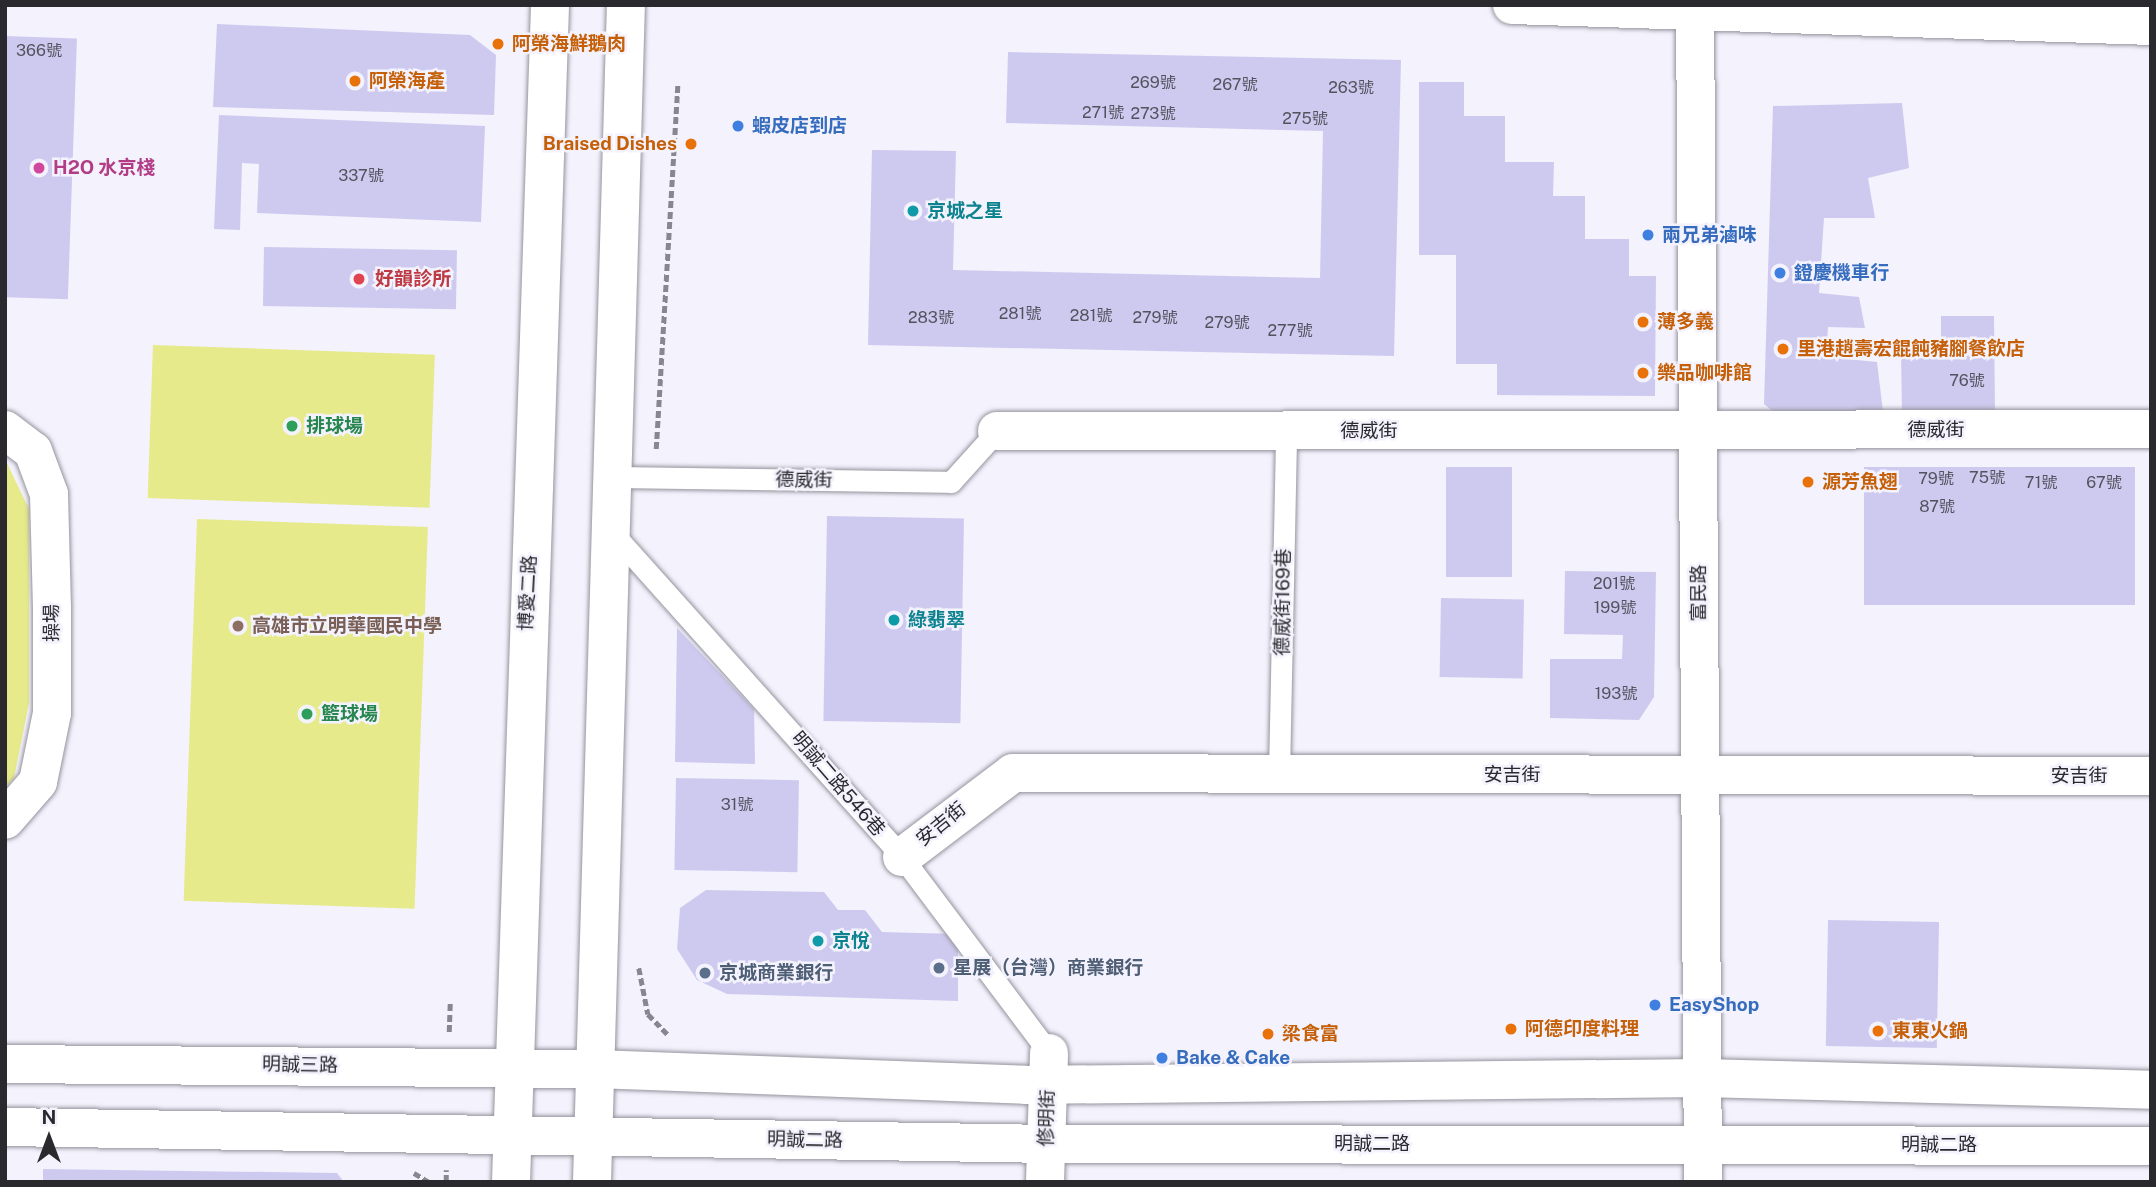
<!DOCTYPE html>
<meta charset="utf-8">
<style>
body{margin:0}
#map{position:relative;width:2156px;height:1187px;overflow:hidden;background:#f3f2fd;font-family:"Public Sans","Noto Sans TC",sans-serif}
div>[style]{position:absolute}
[style*='--x']{left:calc(var(--x)*1px);top:calc(var(--y)*1px);width:calc(var(--w)*1px);rotate:calc(var(--a)*1deg)}
.green>*{inset:0;background:#e6ea8a;transform-origin:0 0}
.building>*{inset:0;background:#cecaef;transform-origin:0 0}
.path>*{height:4.5px;margin-top:-2.25px;transform-origin:0;background:repeating-linear-gradient(90deg,#88878f 0 7px,transparent 0 10.5px)}
.roads{filter:drop-shadow(0 0 2px #95949d) drop-shadow(0 0 2px #95949d)}
.lane>*{height:21px;margin:-10.5px;padding:0 10.5px;transform-origin:10.5px;border-radius:10.5px;background:#fff}
.street>*{height:38px;margin:-19px;padding:0 19px;transform-origin:19px;border-radius:19px;background:#fff}
.secondary>*{height:38px;margin:-19px;padding:0 19px;transform-origin:19px;border-radius:19px;background:#fff}
.dots>*{width:19px;height:19px;translate:-50% -50%;box-sizing:border-box;border:4px solid #f3f2fd;border-radius:50%}
span{translate:-50% -50%;white-space:nowrap;text-align:center;line-height:1.15;-webkit-text-stroke:5px #f3f2fd;paint-order:stroke}
.number-label{font-size:16px;color:#53525e}
.number-label span{-webkit-text-stroke-width:0}
.food-label{font-size:19px;color:#c56008;font-weight:700}
.left{translate:0 -50%;text-align:left}
.right{translate:-100% -50%;text-align:right}
.shop-label{font-size:19px;color:#366cbe;font-weight:700}
.hotel-label{font-size:19px;color:#b23c85;font-weight:700}
.culture-label{font-size:19px;color:#0d838f;font-weight:700}
.health-label{font-size:19px;color:#be3a42;font-weight:700}
.leisure-label{font-size:19px;color:#27864d;font-weight:700}
.street-label{font-size:19px;color:#2a2a2e}
.education-label{font-size:19px;color:#785e54;font-weight:700}
.service-label{font-size:19px;color:#4e5e75;font-weight:700}
.frame{position:absolute;inset:0;border:7px solid #2a2a2e;pointer-events:none}
.north{position:absolute;left:14px;top:1103px;width:70px;height:70px;-webkit-text-stroke:5px #f3f2fd;paint-order:stroke;rotate:0deg;font-size:19px;font-weight:700;line-height:28px;text-align:center;color:#2a2a2e}
.north::after{content:'';display:block;margin:auto;width:24px;height:32px;background:#2a2a2e;clip-path:polygon(50% 0,100% 100%,50% 72%,0 100%)}
</style>
<div id="map">
<div class="green">
<div style="left:153px;top:345px;width:282px;height:153px;rotate:2deg"></div>
<div style="clip-path:polygon(5px 459px,29px 509px,29px 703px,14px 778px,5px 788px)"></div>
<div style="left:197px;top:519px;width:231px;height:382px;rotate:2deg"></div>
</div>
<div class="building">
<div style="clip-path:polygon(217px 24px,470px 35px,496px 55px,494px 115px,213px 107px)"></div>
<div style="left:5px;top:36px;width:72px;height:261px;rotate:2deg"></div>
<div style="clip-path:polygon(1008px 52px,1401px 60px,1394px 356px,868px 345px,872px 150px,956px 151px,953px 270px,1320px 278px,1323px 131px,1006px 123px)"></div>
<div style="clip-path:polygon(1419px 82px,1464px 82px,1464px 116px,1505px 116px,1505px 162px,1554px 162px,1553px 196px,1585px 196px,1585px 239px,1629px 239px,1629px 276px,1656px 276px,1655px 396px,1497px 395px,1497px 364px,1456px 364px,1456px 255px,1419px 255px)"></div>
<div style="clip-path:polygon(1902px 103px,1909px 168px,1868px 178px,1875px 218px,1824px 218px,1819px 293px,1859px 297px,1865px 328px,1828px 327px,1826px 357px,1877px 362px,1884px 420px,1781px 418px,1764px 404px,1773px 106px)"></div>
<div style="clip-path:polygon(219px 115px,485px 126px,481px 222px,257px 213px,259px 164px,242px 163px,240px 230px,214px 229px)"></div>
<div style="left:264px;top:247px;width:193px;height:59px;rotate:1deg"></div>
<div style="clip-path:polygon(1941px 316px,1994px 316px,1995px 415px,1902px 415px,1901px 353px,1941px 353px)"></div>
<div style="left:1446px;top:467px;width:66px;height:110px"></div>
<div style="left:1864px;top:467px;width:271px;height:138px"></div>
<div style="left:827px;top:516px;width:137px;height:205px;rotate:1deg"></div>
<div style="clip-path:polygon(1565px 571px,1656px 572px,1654px 697px,1639px 720px,1550px 718px,1550px 659px,1622px 659px,1623px 635px,1564px 634px)"></div>
<div style="left:1441px;top:598px;width:83px;height:79px;rotate:1deg"></div>
<div style="clip-path:polygon(677px 628px,754px 709px,755px 764px,675px 762px)"></div>
<div style="left:676px;top:778px;width:123px;height:92px;rotate:1deg"></div>
<div style="clip-path:polygon(706px 890px,824px 892px,838px 910px,865px 910px,882px 932px,958px 934px,958px 1001px,727px 994px,697px 980px,677px 949px,680px 908px)"></div>
<div style="left:1828px;top:920px;width:111px;height:126px;rotate:1deg"></div>
<div style="clip-path:polygon(43px 1169px,337px 1173px,344px 1182px,43px 1182px)"></div>
</div>
<div class="path">
<div style="--x:656;--y:449;--w:367;--a:-86.6"></div>
<div style="--x:639;--y:968;--w:47;--a:78.9"></div>
<div style="--x:648;--y:1014;--w:28;--a:46"></div>
<div style="--x:449;--y:1032;--w:31;--a:-88"></div>
<div style="--x:414;--y:1173;--w:17;--a:31"></div>
<div style="--x:446;--y:1182;--w:12;--a:-90"></div>
</div>
<div class="roads">
<div class="lane">
<div style="--x:610;--y:477;--w:341;--a:0.8"></div>
<div style="--x:951;--y:482;--w:69;--a:-48"></div>
<div style="--x:610;--y:530;--w:438;--a:48.2"></div>
<div style="--x:902;--y:857;--w:245;--a:53.1"></div>
<div style="--x:1279;--y:773;--w:342;--a:-88.8"></div>
</div>
<div class="street">
<div style="--x:1512;--y:5;--w:639;--a:1.88"></div>
<div style="--x:1695;--y:5;--w:1177;--a:89.61"></div>
<div style="--x:5;--y:430;--w:35;--a:37"></div>
<div style="--x:33;--y:451;--w:46;--a:69.6"></div>
<div style="--x:49;--y:494;--w:116;--a:88.5"></div>
<div style="--x:52;--y:610;--w:103;--a:90"></div>
<div style="--x:52;--y:713;--w:70;--a:101.5"></div>
<div style="--x:38;--y:782;--w:50;--a:131"></div>
<div style="--x:997;--y:431;--w:1154;--a:-0.1"></div>
<div style="--x:902;--y:857;--w:139;--a:-37.1"></div>
<div style="--x:1013;--y:773;--w:1138;--a:0.15"></div>
<div style="--x:1045;--y:1182;--w:129;--a:-88.2"></div>
</div>
<div class="secondary">
<div style="--x:5;--y:1064;--w:590;--a:0.49"></div>
<div style="--x:595;--y:1069;--w:431;--a:2.1"></div>
<div style="--x:1026;--y:1085;--w:676;--a:-0.59"></div>
<div style="--x:1702;--y:1078;--w:449;--a:1.5"></div>
<div style="--x:5;--y:1127;--w:1042;--a:0.93"></div>
<div style="--x:1047;--y:1144;--w:1104;--a:0.1"></div>
<div style="--x:511;--y:1182;--w:1178;--a:-88.1"></div>
<div style="--x:592;--y:1182;--w:1177;--a:-88.35"></div>
</div>
</div>
<div class="dots">
<div style="left:498px;top:44px;background:#e8710a"></div>
<div style="left:355px;top:81px;background:#e8710a"></div>
<div style="left:738px;top:126px;background:#3f7fe0"></div>
<div style="left:691px;top:144px;background:#e8710a"></div>
<div style="left:39px;top:168px;background:#d1479c"></div>
<div style="left:913px;top:211px;background:#0f9aa8"></div>
<div style="left:1648px;top:235px;background:#3f7fe0"></div>
<div style="left:1780px;top:273px;background:#3f7fe0"></div>
<div style="left:359px;top:279px;background:#e0444e"></div>
<div style="left:1643px;top:322px;background:#e8710a"></div>
<div style="left:1783px;top:349px;background:#e8710a"></div>
<div style="left:1643px;top:373px;background:#e8710a"></div>
<div style="left:292px;top:426px;background:#2e9e5b"></div>
<div style="left:1808px;top:482px;background:#e8710a"></div>
<div style="left:894px;top:620px;background:#0f9aa8"></div>
<div style="left:238px;top:626px;background:#8d6e63"></div>
<div style="left:307px;top:714px;background:#2e9e5b"></div>
<div style="left:818px;top:941px;background:#0f9aa8"></div>
<div style="left:939px;top:968px;background:#5c6f8a"></div>
<div style="left:705px;top:973px;background:#5c6f8a"></div>
<div style="left:1655px;top:1005px;background:#3f7fe0"></div>
<div style="left:1511px;top:1029px;background:#e8710a"></div>
<div style="left:1878px;top:1031px;background:#e8710a"></div>
<div style="left:1268px;top:1034px;background:#e8710a"></div>
<div style="left:1162px;top:1058px;background:#3f7fe0"></div>
</div>
<div class="number-label">
<span style="left:39px;top:51px">366號</span>
<span style="left:1153px;top:83px">269號</span>
<span style="left:1235px;top:85px">267號</span>
<span style="left:1351px;top:88px">263號</span>
<span style="left:1103px;top:113px">271號</span>
<span style="left:1153px;top:114px">273號</span>
<span style="left:1305px;top:119px">275號</span>
<span style="left:361px;top:176px">337號</span>
<span style="left:1020px;top:314px">281號</span>
<span style="left:1091px;top:316px">281號</span>
<span style="left:931px;top:318px">283號</span>
<span style="left:1155px;top:318px">279號</span>
<span style="left:1227px;top:323px">279號</span>
<span style="left:1290px;top:331px">277號</span>
<span style="left:1967px;top:381px">76號</span>
<span style="left:1987px;top:478px">75號</span>
<span style="left:1936px;top:479px">79號</span>
<span style="left:2041px;top:483px">71號</span>
<span style="left:2104px;top:483px">67號</span>
<span style="left:1937px;top:507px">87號</span>
<span style="left:1614px;top:584px">201號</span>
<span style="left:1615px;top:608px">199號</span>
<span style="left:1616px;top:694px">193號</span>
<span style="left:737px;top:805px">31號</span>
</div>
<div class="food-label">
<span class="left" style="left:512px;top:44px">阿榮海鮮鵝肉</span>
<span class="left" style="left:369px;top:81px">阿榮海產</span>
<span class="right" style="left:677px;top:144px">Braised Dishes</span>
<span class="left" style="left:1657px;top:322px">薄多義</span>
<span class="left" style="left:1797px;top:349px">里港趙壽宏餛飩豬腳餐飲店</span>
<span class="left" style="left:1657px;top:373px">樂品咖啡館</span>
<span class="left" style="left:1822px;top:482px">源芳魚翅</span>
<span class="left" style="left:1525px;top:1029px">阿德印度料理</span>
<span class="left" style="left:1892px;top:1031px">東東火鍋</span>
<span class="left" style="left:1282px;top:1034px">梁食富</span>
</div>
<div class="shop-label">
<span class="left" style="left:752px;top:126px">蝦皮店到店</span>
<span class="left" style="left:1662px;top:235px">兩兄弟滷味</span>
<span class="left" style="left:1794px;top:273px">鐙慶機車行</span>
<span class="left" style="left:1669px;top:1005px">EasyShop</span>
<span class="left" style="left:1176px;top:1058px">Bake &amp; Cake</span>
</div>
<div class="hotel-label">
<span class="left" style="left:53px;top:168px">H2O 水京棧</span>
</div>
<div class="culture-label">
<span class="left" style="left:927px;top:211px">京城之星</span>
<span class="left" style="left:908px;top:620px">綠翡翠</span>
<span class="left" style="left:832px;top:941px">京悅</span>
</div>
<div class="health-label">
<span class="left" style="left:375px;top:279px">好韻診所</span>
</div>
<div class="leisure-label">
<span class="left" style="left:306px;top:426px">排球場</span>
<span class="left" style="left:321px;top:714px">籃球場</span>
</div>
<div class="street-label">
<span style="left:1936px;top:430px">德威街</span>
<span style="left:1369px;top:431px">德威街</span>
<span style="left:804px;top:480px;rotate:1deg">德威街</span>
<span style="left:528px;top:593px;rotate:-87deg">博愛二路</span>
<span style="left:1699px;top:593px;rotate:-90deg">富民路</span>
<span style="left:1283px;top:602px;rotate:-89deg">德威街169巷</span>
<span style="left:52px;top:623px;rotate:-90deg">操場</span>
<span style="left:1512px;top:775px">安吉街</span>
<span style="left:2079px;top:776px">安吉街</span>
<span style="left:838px;top:784px;rotate:49deg">明誠二路546巷</span>
<span style="left:941px;top:824px;rotate:-39deg">安吉街</span>
<span style="left:300px;top:1065px;rotate:1deg">明誠三路</span>
<span style="left:1047px;top:1118px;rotate:-88deg">修明街</span>
<span style="left:805px;top:1140px;rotate:1deg">明誠二路</span>
<span style="left:1372px;top:1144px">明誠二路</span>
<span style="left:1939px;top:1145px">明誠二路</span>
</div>
<div class="education-label">
<span class="left" style="left:252px;top:626px">高雄市立明華國民中學</span>
</div>
<div class="service-label">
<span class="left" style="left:953px;top:968px">星展（台灣）商業銀行</span>
<span class="left" style="left:719px;top:973px">京城商業銀行</span>
</div>
<div class="frame"></div>
<div class="north">N</div>
</div>
